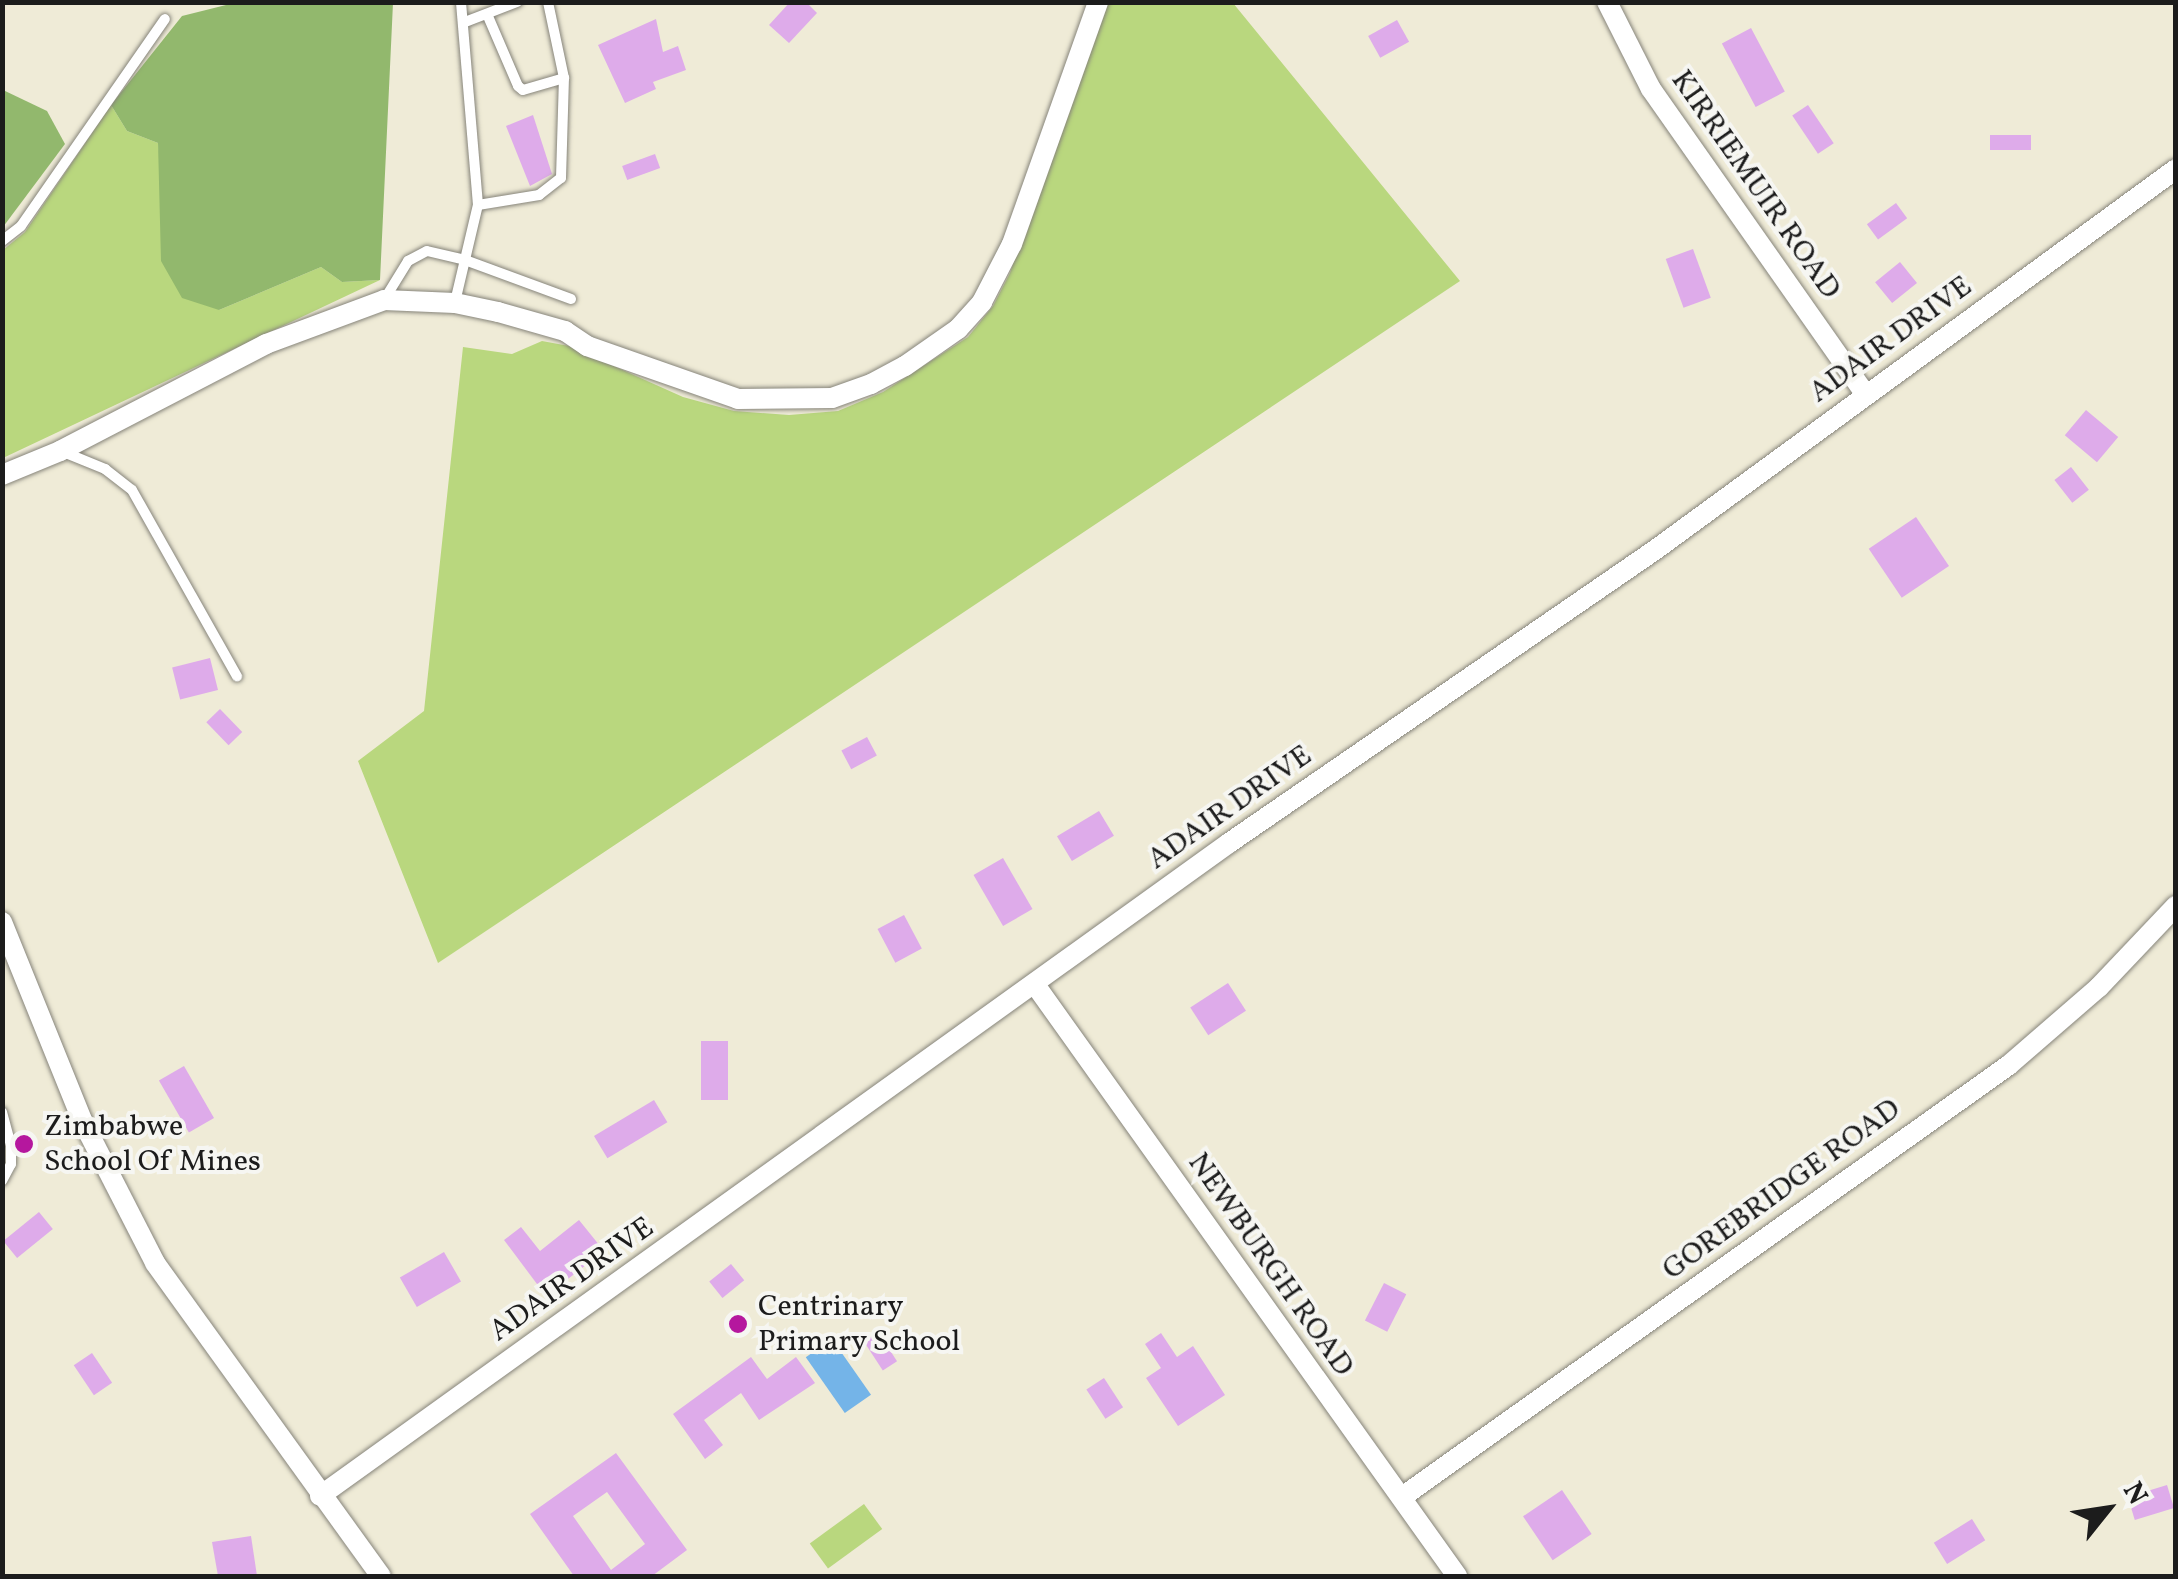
<!DOCTYPE html>
<style>
body{margin:0}
#map{position:relative;width:2178px;height:1579px;overflow:hidden;background:#efebd7;font-family:Vollkorn,serif}
div>[style]{position:absolute}
[style*='--x']{left:calc(var(--x)*1px);top:calc(var(--y)*1px);width:calc(var(--w)*1px);rotate:calc(var(--a)*1deg)}
.green>*{inset:0;background:#b9d77e;transform-origin:0 0}
.forest>*{inset:0;background:#92b86d}
.water>*{inset:0;background:#74b4e8;transform-origin:0 0}
.building>*{inset:0;background:#deabea;transform-origin:0 0}
.roads{filter:drop-shadow(0 0 2px #86847a) drop-shadow(0 0 2px #86847a)}
.lane>*{height:10px;margin:-5px;padding:0 5px;transform-origin:5px;border-radius:5px;background:#fff}
.street>*{height:20px;margin:-10px;padding:0 10px;transform-origin:10px;border-radius:10px;background:#fff}
.dots>*{width:28px;height:28px;translate:-50% -50%;box-sizing:border-box;border:5px solid #f6f6f2;border-radius:50%}
span{translate:-50% -50%;white-space:nowrap;text-align:center;line-height:1.15;-webkit-text-stroke:8px #f6f6f2;paint-order:stroke}
.street-label{font-size:30px;color:#1c1c1c}
.poi-label{font-size:30px;color:#1c1c1c}
.left{translate:0 -50%;text-align:left}
.frame{position:absolute;inset:0;border:5px solid #1c1c1c;pointer-events:none}
.north{position:absolute;left:2058px;top:1459px;width:100px;height:100px;-webkit-text-stroke:8px #f6f6f2;paint-order:stroke;rotate:60deg;font-size:28px;font-weight:700;line-height:40px;text-align:center;color:#1c1c1c}
.north::after{content:'';display:block;margin:auto;width:35px;height:45px;background:#1c1c1c;clip-path:polygon(50% 0,100% 100%,50% 72%,0 100%)}
</style>
<div id="map">
<div class="green">
<div style="clip-path:polygon(1100px 3px,1233px 3px,1460px 281px,438px 963px,358px 761px,424px 711px,463px 347px,512px 354px,542px 341px,569px 346px,683px 397px,734px 411px,789px 415px,838px 411px,883px 392px,968px 337px,993px 306px,1010px 273px)"></div>
<div style="clip-path:polygon(111px 105px,127px 131px,158px 143px,162px 178px,219px 310px,321px 267px,342px 282px,380px 280px,3px 458px,3px 250px,25px 232px)"></div>
<div style="left:864px;top:1504px;width:31px;height:67px;rotate:54deg"></div>
</div>
<div class="forest">
<div style="clip-path:polygon(234px 3px,393px 3px,380px 280px,342px 282px,321px 267px,219px 310px,182px 298px,161px 261px,158px 143px,127px 131px,111px 105px,182px 16px)"></div>
<div style="clip-path:polygon(3px 90px,47px 111px,65px 144px,3px 227px)"></div>
</div>
<div class="water">
<div style="left:832px;top:1339px;width:68px;height:32px;rotate:55deg"></div>
</div>
<div class="building">
<div style="clip-path:polygon(790px 2px,806px 2px,817px 13px,789px 43px,769px 25px)"></div>
<div style="clip-path:polygon(656px 19px,663px 52px,678px 46px,686px 70px,653px 82px,656px 89px,625px 103px,598px 45px)"></div>
<div style="left:1397px;top:20px;width:25px;height:33px;rotate:61deg"></div>
<div style="left:1751px;top:28px;width:72px;height:33px;rotate:62deg"></div>
<div style="left:1808px;top:105px;width:46px;height:19px;rotate:56deg"></div>
<div style="clip-path:polygon(533px 115px,552px 174px,530px 186px,506px 126px)"></div>
<div style="left:2031px;top:135px;width:15px;height:41px;rotate:90deg"></div>
<div style="left:655px;top:154px;width:15px;height:35px;rotate:70deg"></div>
<div style="left:1896px;top:203px;width:19px;height:36px;rotate:54deg"></div>
<div style="left:1693px;top:249px;width:52px;height:29px;rotate:70deg"></div>
<div style="left:1900px;top:262px;width:27px;height:32px;rotate:51deg"></div>
<div style="left:2086px;top:410px;width:42px;height:33px;rotate:40deg"></div>
<div style="left:2071px;top:467px;width:29px;height:21px;rotate:52deg"></div>
<div style="left:1916px;top:517px;width:59px;height:57px;rotate:56deg"></div>
<div style="left:210px;top:658px;width:33px;height:39px;rotate:76deg"></div>
<div style="left:220px;top:709px;width:32px;height:19px;rotate:46deg"></div>
<div style="left:867px;top:737px;width:21px;height:29px;rotate:62deg"></div>
<div style="left:1099px;top:811px;width:29px;height:49px;rotate:59deg"></div>
<div style="left:1003px;top:858px;width:59px;height:34px;rotate:60deg"></div>
<div style="left:904px;top:915px;width:38px;height:30px;rotate:62deg"></div>
<div style="left:1228px;top:983px;width:33px;height:45px;rotate:57deg"></div>
<div style="left:701px;top:1041px;width:27px;height:59px"></div>
<div style="left:184px;top:1066px;width:60px;height:29px;rotate:60deg"></div>
<div style="left:654px;top:1100px;width:26px;height:70px;rotate:59deg"></div>
<div style="left:39px;top:1212px;width:22px;height:46px;rotate:51deg"></div>
<div style="clip-path:polygon(579px 1220px,604px 1251px,546px 1296px,504px 1240px,521px 1227px,540px 1251px)"></div>
<div style="left:444px;top:1252px;width:34px;height:51px;rotate:60deg"></div>
<div style="left:731px;top:1264px;width:21px;height:28px;rotate:51deg"></div>
<div style="left:1384px;top:1283px;width:25px;height:42px;rotate:27deg"></div>
<div style="left:878px;top:1332px;width:35px;height:17px;rotate:57deg"></div>
<div style="clip-path:polygon(1161px 1333px,1177px 1357px,1193px 1346px,1225px 1395px,1178px 1426px,1146px 1378px,1161px 1368px,1145px 1344px)"></div>
<div style="left:92px;top:1353px;width:36px;height:22px;rotate:56deg"></div>
<div style="clip-path:polygon(751px 1357px,767px 1379px,796px 1357px,815px 1383px,759px 1420px,741px 1393px,704px 1420px,723px 1445px,705px 1459px,673px 1414px)"></div>
<div style="left:1104px;top:1378px;width:35px;height:21px;rotate:57deg"></div>
<div style="clip-path:polygon(evenodd,616px 1453px,687px 1550px,652px 1576px,574px 1576px,530px 1514px,616px 1453px,607px 1492px,645px 1544px,611px 1570px,573px 1516px,607px 1492px)"></div>
<div style="left:2167px;top:1485px;width:24px;height:41px;rotate:73deg"></div>
<div style="left:1562px;top:1490px;width:53px;height:47px;rotate:56deg"></div>
<div style="left:1972px;top:1519px;width:25px;height:45px;rotate:58deg"></div>
<div style="clip-path:polygon(251px 1536px,257px 1576px,218px 1576px,212px 1542px)"></div>
</div>
<div class="roads">
<div class="lane">
<div style="--x:487;--y:14;--w:78;--a:66.7"></div>
<div style="--x:518;--y:86;--w:6;--a:39"></div>
<div style="--x:523;--y:90;--w:43;--a:-16.3"></div>
<div style="--x:465;--y:22;--w:56;--a:-21"></div>
<div style="--x:478;--y:205;--w:62;--a:-9.3"></div>
<div style="--x:539;--y:195;--w:28;--a:-38"></div>
<div style="--x:561;--y:178;--w:100;--a:-88.3"></div>
<div style="--x:564;--y:78;--w:78;--a:-101.9"></div>
<div style="--x:2;--y:241;--w:24;--a:-38"></div>
<div style="--x:21;--y:226;--w:252;--a:-55.2"></div>
<div style="--x:384;--y:300;--w:46;--a:-58.4"></div>
<div style="--x:408;--y:261;--w:21;--a:-28"></div>
<div style="--x:427;--y:251;--w:39;--a:13"></div>
<div style="--x:465;--y:260;--w:113;--a:20.2"></div>
<div style="--x:455;--y:302;--w:100;--a:-76.7"></div>
<div style="--x:478;--y:205;--w:204;--a:-94.8"></div>
<div style="--x:61;--y:451;--w:48;--a:22.2"></div>
<div style="--x:105;--y:469;--w:34;--a:38"></div>
<div style="--x:132;--y:490;--w:214;--a:60.6"></div>
<div style="--x:2;--y:1112;--w:35;--a:75"></div>
<div style="--x:11;--y:1146;--w:18;--a:90"></div>
<div style="--x:11;--y:1164;--w:19;--a:118"></div>
</div>
<div class="street">
<div style="--x:1607;--y:2;--w:97;--a:63.2"></div>
<div style="--x:1651;--y:89;--w:374;--a:54.9"></div>
<div style="--x:2;--y:475;--w:63;--a:-22.5"></div>
<div style="--x:60;--y:451;--w:232;--a:-27.4"></div>
<div style="--x:266;--y:344;--w:126;--a:-20.4"></div>
<div style="--x:384;--y:300;--w:71;--a:2.4"></div>
<div style="--x:455;--y:303;--w:44;--a:11.8"></div>
<div style="--x:498;--y:312;--w:70;--a:15.8"></div>
<div style="--x:565;--y:331;--w:27;--a:34"></div>
<div style="--x:587;--y:346;--w:160;--a:19.3"></div>
<div style="--x:738;--y:399;--w:94;--a:-0.6"></div>
<div style="--x:832;--y:398;--w:41;--a:-19.7"></div>
<div style="--x:871;--y:384;--w:38;--a:-28"></div>
<div style="--x:905;--y:366;--w:65;--a:-34.9"></div>
<div style="--x:958;--y:329;--w:36;--a:-48"></div>
<div style="--x:982;--y:302;--w:65;--a:-62.7"></div>
<div style="--x:1012;--y:244;--w:257;--a:-70.4"></div>
<div style="--x:2;--y:922;--w:216;--a:68"></div>
<div style="--x:83;--y:1122;--w:158;--a:62.9"></div>
<div style="--x:155;--y:1263;--w:386;--a:54.2"></div>
<div style="--x:1036;--y:986;--w:725;--a:54.49"></div>
<div style="--x:320;--y:1496;--w:1119;--a:-35.69"></div>
<div style="--x:1229;--y:843;--w:517;--a:-34.52"></div>
<div style="--x:1655;--y:550;--w:645;--a:-36.18"></div>
<div style="--x:1402;--y:1497;--w:745;--a:-35.44"></div>
<div style="--x:2009;--y:1065;--w:119;--a:-40.9"></div>
<div style="--x:2099;--y:987;--w:112;--a:-46.5"></div>
</div>
</div>
<div class="dots">
<div style="left:24px;top:1144px;background:#b5179e"></div>
<div style="left:738px;top:1324px;background:#b5179e"></div>
</div>
<div class="street-label">
<span style="left:1755px;top:185px;rotate:55deg">KIRRIEMUIR ROAD</span>
<span style="left:1891px;top:340px;rotate:-36deg">ADAIR DRIVE</span>
<span style="left:1230px;top:808px;rotate:-35deg">ADAIR DRIVE</span>
<span style="left:1782px;top:1190px;rotate:-36deg">GOREBRIDGE ROAD</span>
<span style="left:1270px;top:1265px;rotate:55deg">NEWBURGH ROAD</span>
<span style="left:572px;top:1280px;rotate:-35deg">ADAIR DRIVE</span>
</div>
<div class="poi-label">
<span class="left" style="left:44px;top:1144px">Zimbabwe<br>School Of Mines</span>
<span class="left" style="left:758px;top:1324px">Centrinary<br>Primary School</span>
</div>
<div class="frame"></div>
<div class="north">N</div>
</div>
